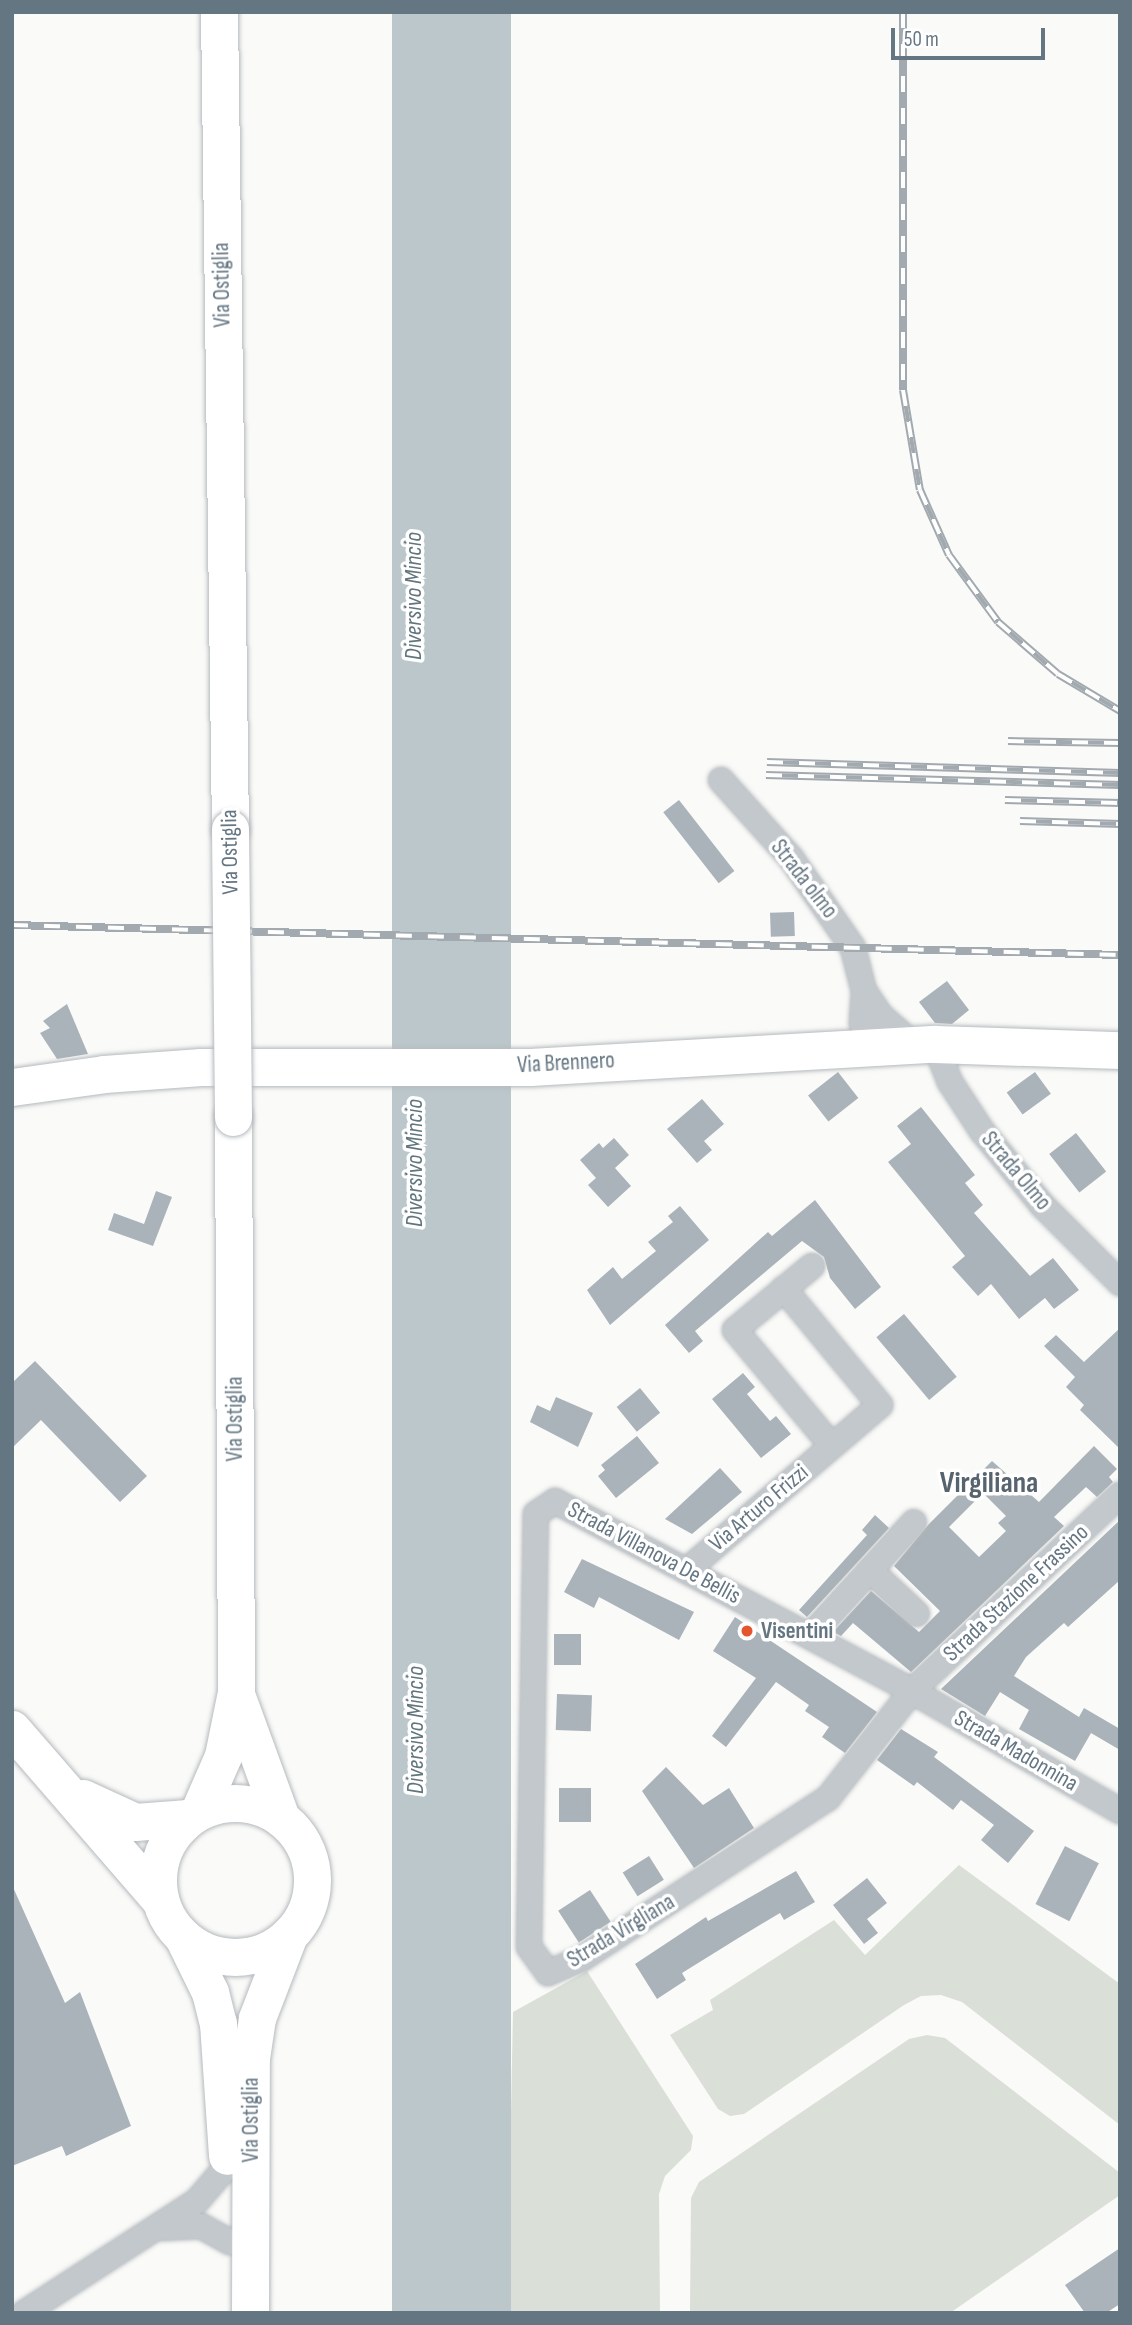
<!DOCTYPE html>
<style>
body{margin:0}
#map{position:relative;width:1132px;height:2325px;overflow:hidden;background:#fafaf8;font-family:"Sofia Sans Condensed",sans-serif}
div>[style]{position:absolute}
[style*='--x']{left:calc(var(--x)*1px);top:calc(var(--y)*1px);width:calc(var(--w)*1px);rotate:calc(var(--a)*1deg)}
.green>*{inset:0;background:#dadfd7}
.water>*{inset:0;background:#bbc7cb;transform-origin:0 0}
.building>*{inset:0;background:#aab3b9;transform-origin:0 0}
.roads{filter:drop-shadow(0 0 2px #b5babe) drop-shadow(0 0 2px #b5babe)}
.street>*{height:24px;margin:-12px;padding:0 12px;transform-origin:12px;border-radius:12px;background:#c3c8cc}
.primary>*{height:37px;margin:-18.5px;padding:0 18.5px;transform-origin:18.5px;border-radius:18.5px;background:#fff}
.primary>.ring{margin:-18.5px;padding:0;box-sizing:content-box;background:none;border:37px solid #fff;border-radius:50%}
.rail>*{height:8px;margin-top:-4px;transform-origin:0;background:repeating-linear-gradient(90deg,#fff 0 16px,#a2aab0 0 32px);box-sizing:border-box;border-block:2px solid #a2aab0}
.bridges{filter:drop-shadow(0 0 2px #b5babe) drop-shadow(0 0 2px #b5babe)}
.primary-bridge>*{height:37px;margin:-18.5px;padding:0 18.5px;transform-origin:18.5px;border-radius:18.5px;background:#fff}
.dots>*{width:19px;height:19px;translate:-50% -50%;box-sizing:border-box;border:4px solid #fff;border-radius:50%}
span{translate:-50% -50%;white-space:nowrap;text-align:center;line-height:1.15;-webkit-text-stroke:7px #fff;paint-order:stroke}
.street-label{font-size:23px;color:#657683}
.poi-label{font-size:23px;color:#657683;font-weight:700}
.left{translate:0 -50%;text-align:left}
.water-label{font-size:24px;color:#60757c;font-style:italic}
.district-label{font-size:30px;color:#57646e;font-weight:700}
.frame{position:absolute;inset:0;border:14px solid #657683;pointer-events:none}
.scale{position:absolute;left:891px;top:28px;width:154px;height:32px;box-sizing:border-box;border:4px solid #657683;border-top:0;padding-left:9px;font-size:21px;line-height:24px;white-space:nowrap;color:#657683;-webkit-text-stroke:5px #fff;paint-order:stroke}
</style>
<div id="map">
<div class="green">
<div style="clip-path:polygon(959px 1865px,1120px 1984px,1120px 2125px,962px 2002px,941px 1995px,921px 1996px,904px 2005px,744px 2114px,730px 2116px,718px 2109px,670px 2035px,713px 2010px,710px 2000px,834px 1920px,865px 1955px)"></div>
<div style="clip-path:polygon(587px 1971px,693px 2136px,691px 2150px,665px 2176px,659px 2194px,660px 2313px,507px 2313px,513px 2012px)"></div>
<div style="clip-path:polygon(927px 2035px,945px 2038px,1120px 2173px,1120px 2195px,950px 2313px,690px 2313px,691px 2198px,699px 2182px,909px 2039px)"></div>
</div>
<div class="water">
<div style="left:392px;top:12px;width:119px;height:2301px"></div>
</div>
<div class="building">
<div style="left:679px;top:800px;width:90px;height:20px;rotate:52deg"></div>
<div style="left:794px;top:912px;width:24px;height:24px;rotate:88deg"></div>
<div style="clip-path:polygon(947px 981px,969px 1010px,952px 1024px,935px 1023px,919px 1002px)"></div>
<div style="clip-path:polygon(67px 1004px,88px 1054px,57px 1059px,40px 1033px,50px 1028px,43px 1021px)"></div>
<div style="left:838px;top:1072px;width:33px;height:38px;rotate:52deg"></div>
<div style="left:1035px;top:1072px;width:27px;height:35px;rotate:54deg"></div>
<div style="clip-path:polygon(702px 1099px,724px 1124px,704px 1141px,712px 1150px,697px 1163px,667px 1129px)"></div>
<div style="clip-path:polygon(921px 1107px,975px 1175px,965px 1183px,983px 1205px,974px 1213px,1030px 1276px,1053px 1258px,1079px 1290px,1054px 1309px,1045px 1298px,1019px 1319px,991px 1284px,978px 1296px,952px 1267px,965px 1256px,888px 1162px,911px 1144px,897px 1126px)"></div>
<div style="left:1076px;top:1133px;width:49px;height:34px;rotate:52deg"></div>
<div style="clip-path:polygon(614px 1138px,629px 1155px,615px 1168px,631px 1186px,608px 1207px,588px 1185px,596px 1178px,580px 1160px,599px 1143px,603px 1148px)"></div>
<div style="clip-path:polygon(156px 1191px,172px 1197px,153px 1246px,108px 1230px,114px 1213px,144px 1224px)"></div>
<div style="clip-path:polygon(815px 1200px,881px 1287px,855px 1309px,830px 1278px,824px 1257px,802px 1241px,695px 1331px,703px 1341px,689px 1353px,665px 1325px,768px 1232px,772px 1236px)"></div>
<div style="clip-path:polygon(680px 1206px,709px 1240px,610px 1325px,587px 1290px,613px 1267px,622px 1279px,656px 1251px,648px 1242px,673px 1222px,668px 1216px)"></div>
<div style="left:904px;top:1314px;width:82px;height:36px;rotate:50deg"></div>
<div style="clip-path:polygon(1120px 1328px,1120px 1449px,1080px 1410px,1084px 1405px,1066px 1387px,1075px 1377px,1044px 1346px,1056px 1335px,1084px 1362px)"></div>
<div style="clip-path:polygon(35px 1361px,147px 1476px,120px 1502px,41px 1420px,12px 1448px,12px 1383px)"></div>
<div style="clip-path:polygon(743px 1373px,755px 1387px,747px 1394px,770px 1421px,776px 1416px,791px 1434px,761px 1458px,712px 1399px)"></div>
<div style="left:640px;top:1388px;width:32px;height:30px;rotate:51deg"></div>
<div style="clip-path:polygon(556px 1397px,593px 1413px,578px 1447px,530px 1422px,537px 1405px,550px 1411px)"></div>
<div style="clip-path:polygon(637px 1436px,659px 1463px,616px 1498px,598px 1476px,605px 1470px,601px 1465px)"></div>
<div style="clip-path:polygon(evenodd,1094px 1446px,1117px 1469px,1109px 1477px,1113px 1482px,1097px 1497px,1086px 1487px,1054px 1517px,1064px 1526px,911px 1672px,853px 1623px,841px 1636px,833px 1632px,871px 1591px,919px 1632px,940px 1611px,894px 1566px,929px 1524px,992px 1461px,1039px 1502px,1094px 1446px,983px 1493px,1006px 1516px,998px 1523px,1006px 1531px,979px 1557px,949px 1527px,983px 1493px)"></div>
<div style="clip-path:polygon(720px 1468px,742px 1492px,692px 1534px,665px 1519px)"></div>
<div style="clip-path:polygon(875px 1515px,889px 1528px,807px 1617px,799px 1610px,867px 1535px,862px 1530px)"></div>
<div style="clip-path:polygon(1120px 1520px,1120px 1580px,1068px 1627px,1064px 1623px,1026px 1657px,1014px 1676px,1079px 1717px,1084px 1708px,1120px 1729px,1120px 1750px,1091px 1733px,1075px 1761px,1019px 1729px,1029px 1710px,1000px 1692px,985px 1716px,941px 1689px)"></div>
<div style="clip-path:polygon(582px 1559px,694px 1612px,679px 1640px,599px 1597px,594px 1608px,564px 1592px)"></div>
<div style="clip-path:polygon(735px 1617px,877px 1712px,845px 1753px,822px 1737px,829px 1727px,805px 1711px,809px 1705px,776px 1682px,726px 1747px,712px 1736px,756px 1678px,713px 1651px)"></div>
<div style="left:581px;top:1634px;width:31px;height:27px;rotate:90deg"></div>
<div style="left:557px;top:1694px;width:35px;height:36px;rotate:2deg"></div>
<div style="clip-path:polygon(901px 1729px,938px 1752px,934px 1757px,1034px 1831px,1008px 1863px,981px 1840px,994px 1825px,961px 1800px,953px 1810px,917px 1782px,914px 1786px,877px 1760px)"></div>
<div style="clip-path:polygon(666px 1767px,703px 1805px,729px 1788px,754px 1828px,694px 1868px,642px 1791px)"></div>
<div style="left:559px;top:1788px;width:32px;height:34px"></div>
<div style="left:1065px;top:1846px;width:38px;height:65px;rotate:27deg"></div>
<div style="left:649px;top:1856px;width:28px;height:31px;rotate:58deg"></div>
<div style="clip-path:polygon(796px 1871px,815px 1902px,784px 1920px,780px 1913px,740px 1937px,682px 1973px,686px 1980px,657px 1999px,635px 1964px,706px 1917px,708px 1921px)"></div>
<div style="clip-path:polygon(867px 1878px,887px 1903px,867px 1919px,878px 1933px,864px 1944px,833px 1905px)"></div>
<div style="clip-path:polygon(12px 1885px,65px 2003px,80px 1992px,131px 2126px,66px 2156px,62px 2146px,12px 2166px)"></div>
<div style="left:590px;top:1890px;width:38px;height:38px;rotate:57deg"></div>
<div style="clip-path:polygon(1120px 2248px,1120px 2304px,1106px 2313px,1085px 2313px,1065px 2285px)"></div>
</div>
<div class="roads">
<div class="street">
<div style="--x:721;--y:780;--w:105;--a:48.1"></div>
<div style="--x:791;--y:858;--w:109;--a:55.4"></div>
<div style="--x:853;--y:948;--w:44;--a:75.7"></div>
<div style="--x:864;--y:991;--w:32;--a:94"></div>
<div style="--x:862;--y:1023;--w:29;--a:52"></div>
<div style="--x:864;--y:991;--w:30;--a:56"></div>
<div style="--x:881;--y:1016;--w:43;--a:41.2"></div>
<div style="--x:935;--y:1044;--w:41;--a:68.5"></div>
<div style="--x:950;--y:1082;--w:59;--a:56.9"></div>
<div style="--x:982;--y:1131;--w:97;--a:50.9"></div>
<div style="--x:1043;--y:1206;--w:109;--a:45"></div>
<div style="--x:812;--y:1266;--w:100;--a:140.3"></div>
<div style="--x:735;--y:1330;--w:151;--a:50.1"></div>
<div style="--x:1120;--y:1495;--w:286;--a:136.7"></div>
<div style="--x:912;--y:1691;--w:136;--a:128.1"></div>
<div style="--x:828;--y:1798;--w:295;--a:146.9"></div>
<div style="--x:581;--y:1959;--w:36;--a:157"></div>
<div style="--x:548;--y:1973;--w:32;--a:-126"></div>
<div style="--x:529;--y:1947;--w:433;--a:-89.1"></div>
<div style="--x:536;--y:1514;--w:23;--a:-34"></div>
<div style="--x:555;--y:1501;--w:404;--a:28"></div>
<div style="--x:912;--y:1691;--w:240;--a:30"></div>
<div style="--x:687;--y:1570;--w:254;--a:-40.5"></div>
<div style="--x:880;--y:1405;--w:151;--a:-129.6"></div>
<div style="--x:870;--y:1570;--w:64;--a:43.1"></div>
<div style="--x:810;--y:1636;--w:154;--a:-47.6"></div>
<div style="--x:162;--y:2228;--w:39;--a:-3"></div>
<div style="--x:201;--y:2226;--w:33;--a:29"></div>
<div style="--x:24;--y:2313;--w:206;--a:-32.9"></div>
<div style="--x:197;--y:2201;--w:46;--a:-49.4"></div>
</div>
<div class="primary">
<div style="--x:219;--y:12;--w:817;--a:89.23"></div>
<div style="--x:12;--y:1087;--w:93;--a:-8"></div>
<div style="--x:104;--y:1074;--w:97;--a:-4.1"></div>
<div style="--x:201;--y:1067;--w:329;--a:0"></div>
<div style="--x:530;--y:1067;--w:406;--a:-3.3"></div>
<div style="--x:935;--y:1044;--w:185;--a:1.9"></div>
<div style="--x:237;--y:1697;--w:129;--a:70"></div>
<div style="--x:12;--y:1729;--w:226;--a:49.1"></div>
<div style="--x:83;--y:1798;--w:57;--a:24.8"></div>
<div style="--x:135;--y:1822;--w:53;--a:-4.3"></div>
<div class="ring" style="left:158px;top:1803px;width:117px;height:117px"></div>
<div style="--x:199;--y:1811;--w:60;--a:-66.4"></div>
<div style="--x:223;--y:1756;--w:65;--a:-78.5"></div>
<div style="--x:236;--y:1692;--w:575;--a:-90.3"></div>
<div style="--x:183;--y:1937;--w:61;--a:63.9"></div>
<div style="--x:210;--y:1992;--w:32;--a:76"></div>
<div style="--x:218;--y:2023;--w:133;--a:86.1"></div>
<div style="--x:250;--y:2313;--w:255;--a:-89.8"></div>
<div style="--x:251;--y:2058;--w:40;--a:-81.5"></div>
<div style="--x:257;--y:2018;--w:89;--a:-68.9"></div>
</div>
</div>
<div class="rail">
<div style="--x:903;--y:12;--w:378;--a:90"></div>
<div style="--x:903;--y:390;--w:101;--a:80.4"></div>
<div style="--x:920;--y:490;--w:71;--a:66"></div>
<div style="--x:949;--y:555;--w:83;--a:53.8"></div>
<div style="--x:998;--y:622;--w:79;--a:40.9"></div>
<div style="--x:1058;--y:674;--w:72;--a:30.8"></div>
<div style="--x:1008;--y:741;--w:112;--a:1"></div>
<div style="--x:767;--y:762;--w:353;--a:1.8"></div>
<div style="--x:766;--y:775;--w:354;--a:1.6"></div>
<div style="--x:1005;--y:800;--w:115;--a:1.5"></div>
<div style="--x:1020;--y:821;--w:100;--a:1.7"></div>
<div style="--x:12;--y:925;--w:1108;--a:1.55"></div>
</div>
<div class="bridges">
<div class="primary-bridge">
<div style="--x:230;--y:829;--w:288;--a:89.4"></div>
</div>
</div>
<div class="dots">
<div style="left:747px;top:1631px;background:#e4572e"></div>
</div>
<div class="street-label">
<span style="left:222px;top:285px;rotate:-91deg">Via Ostiglia</span>
<span style="left:230px;top:852px;rotate:-91deg">Via Ostiglia</span>
<span style="left:804px;top:879px;rotate:52deg">Strada olmo</span>
<span style="left:566px;top:1063px;rotate:-3deg">Via Brennero</span>
<span style="left:1016px;top:1171px;rotate:50deg">Strada Olmo</span>
<span style="left:235px;top:1419px;rotate:-90deg">Via Ostiglia</span>
<span style="left:759px;top:1508px;rotate:-40deg">Via Arturo Frizzi</span>
<span style="left:654px;top:1553px;rotate:28deg">Strada Villanova De Bellis</span>
<span style="left:1016px;top:1593px;rotate:-43deg">Strada Stazione Frassino</span>
<span style="left:1016px;top:1751px;rotate:30deg">Strada Madonnina</span>
<span style="left:621px;top:1931px;rotate:-31deg">Strada Virgliana</span>
<span style="left:251px;top:2120px;rotate:-90deg">Via Ostiglia</span>
</div>
<div class="poi-label">
<span class="left" style="left:761px;top:1631px">Visentini</span>
</div>
<div class="water-label">
<span style="left:414px;top:596px;rotate:-90deg">Diversivo Mincio</span>
<span style="left:415px;top:1163px;rotate:-90deg">Diversivo Mincio</span>
<span style="left:416px;top:1730px;rotate:-90deg">Diversivo Mincio</span>
</div>
<div class="district-label">
<span style="left:989px;top:1483px">Virgiliana</span>
</div>
<div class="frame"></div>
<div class="scale">50 m</div>
</div>
